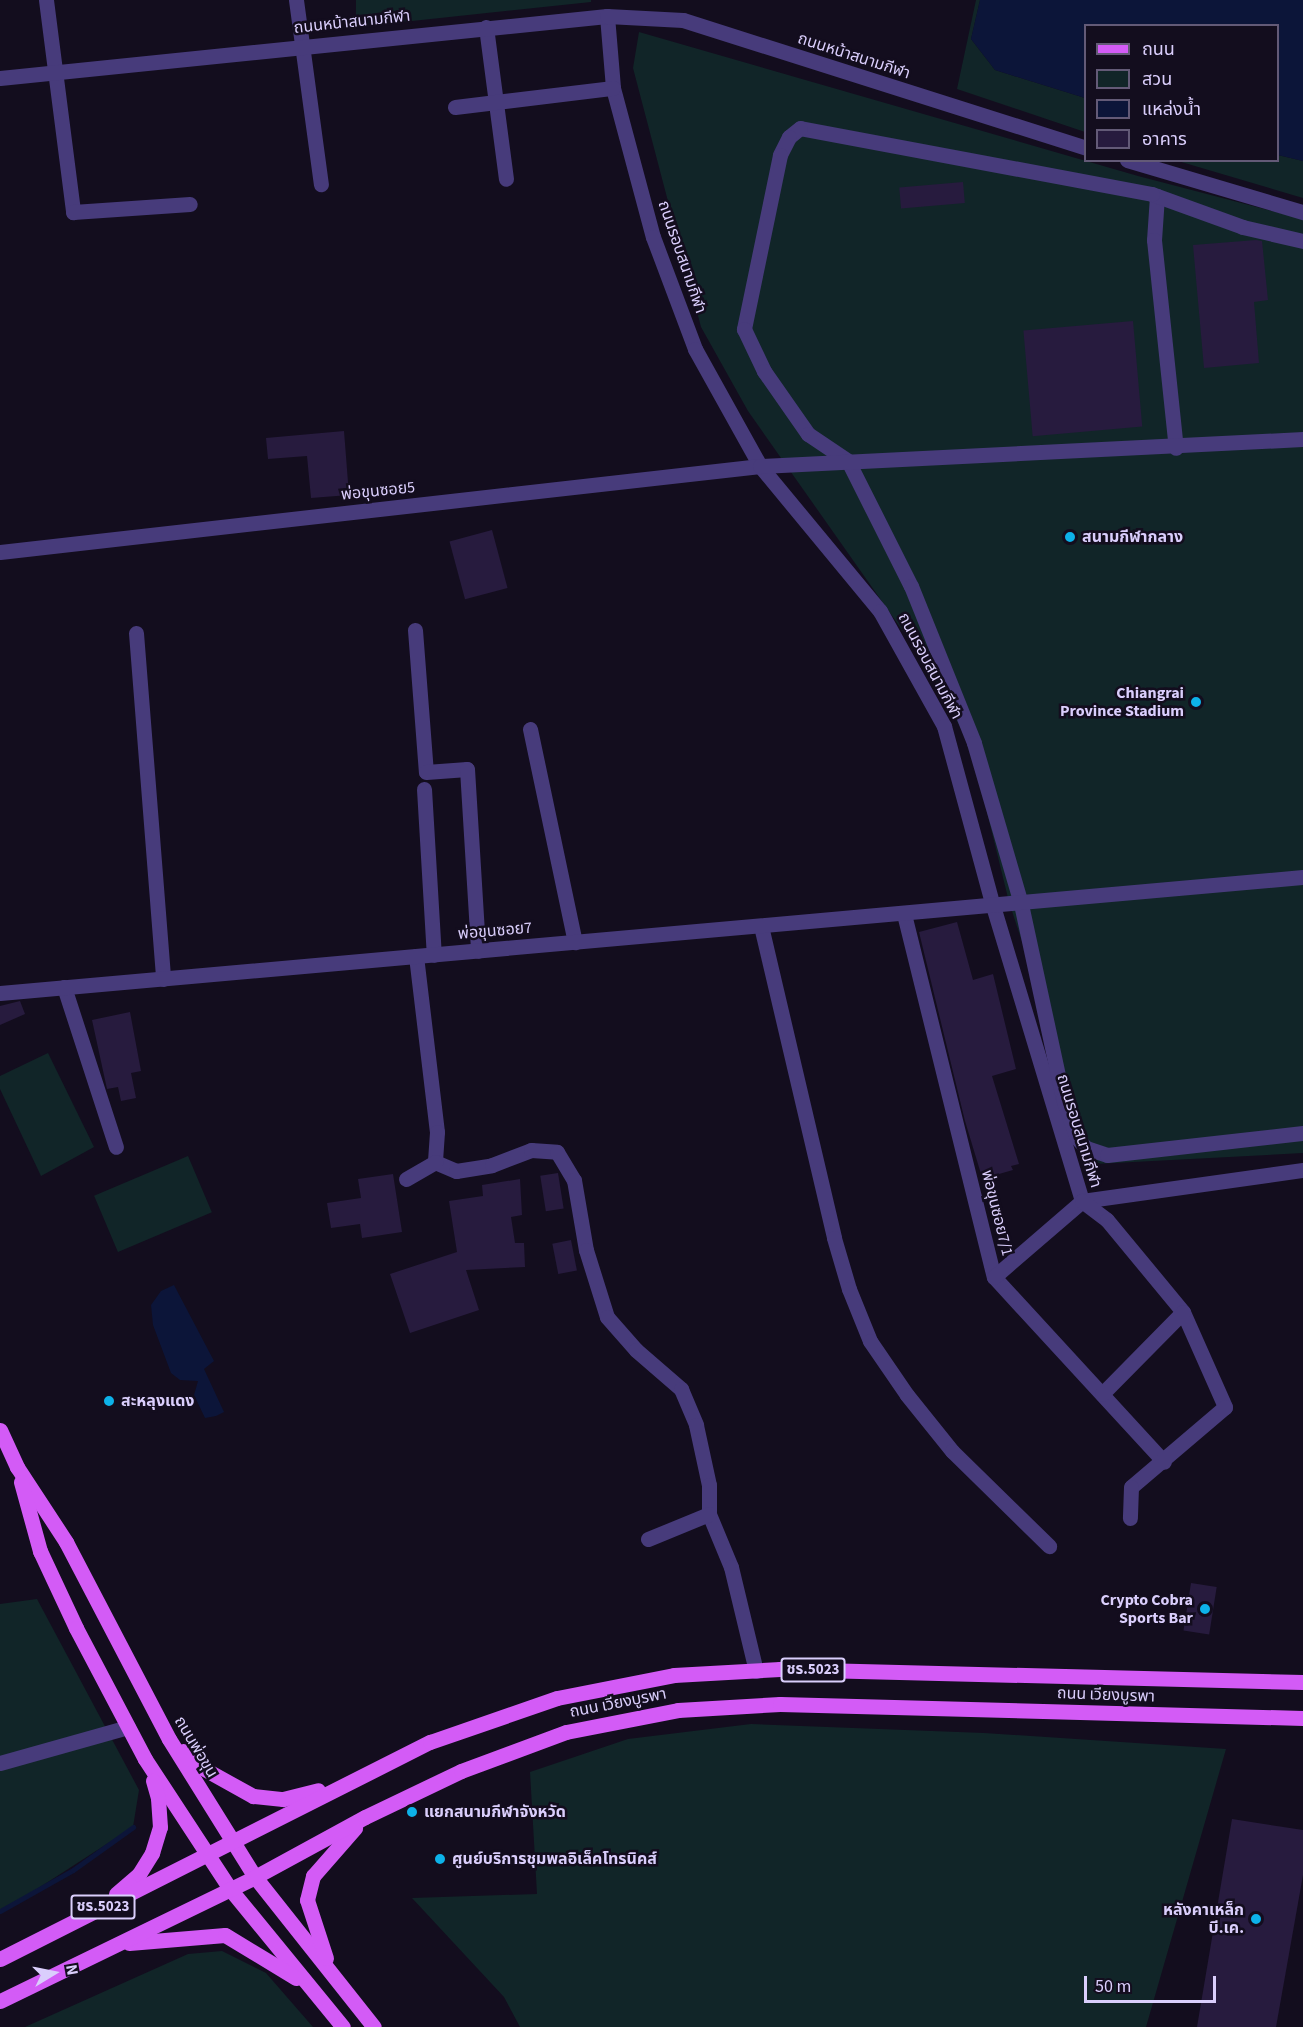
<!DOCTYPE html>
<meta charset="utf-8">
<style>
body{margin:0}
#map{position:relative;width:1303px;height:2027px;overflow:hidden;background:#130d1e;font-family:"Source Sans 3","Noto Sans Thai",sans-serif}
div>[style]{position:absolute}
[style*='--x']{left:calc(var(--x)*1px);top:calc(var(--y)*1px);width:calc(var(--w)*1px);rotate:calc(var(--a)*1deg)}
.green>*{inset:0;background:#112528;transform-origin:0 0}
.water>*{inset:0;background:#0c1539}
.stream>*{height:5px;margin:-2.5px;padding:0 2.5px;transform-origin:2.5px;border-radius:2.5px;background:#0c1539}
.building>*{inset:0;background:#271b3e;transform-origin:0 0}
.minor>*{height:15px;margin:-7.5px;padding:0 7.5px;transform-origin:7.5px;border-radius:7.5px;background:#473b7b}
.major>*{height:15px;margin:-7.5px;padding:0 7.5px;transform-origin:7.5px;border-radius:7.5px;background:#d35bf6}
.dots>*{width:16px;height:16px;translate:-50% -50%;box-sizing:border-box;border:3px solid #130d1e;border-radius:50%}
span{translate:-50% -50%;white-space:nowrap;text-align:center;line-height:1.15;-webkit-text-stroke:5px #130d1e;paint-order:stroke}
.shield-label span{padding:2px 4px;background:#130d1e;border:2px solid;border-radius:4px;-webkit-text-stroke-width:0}
.shield-label{font-size:15px;color:#dacefc;font-weight:700}
.street-label{font-size:16px;color:#dacefc}
.poi-label{font-size:16px;color:#dacefc;font-weight:700}
.left{translate:0 -50%;text-align:left}
.right{translate:-100% -50%;text-align:right}
.legend{position:absolute;left:1084px;top:24px;width:195px;height:138px;box-sizing:border-box;background:#130d1e;border:2px solid #635a77;margin:0;padding:8px 10px;list-style:none;font-size:18px;color:#dacefc}
.legend li{display:flex;align-items:center;gap:12px;height:30px}
.legend b{width:30px;border:2px solid #635a77}
.north{position:absolute;left:24px;top:1943px;width:60px;height:60px;-webkit-text-stroke:4px #130d1e;paint-order:stroke;rotate:80deg;font-size:16px;font-weight:700;line-height:24px;text-align:center;color:#dacefc}
.north::after{content:'';display:block;margin:auto;width:21px;height:27px;background:#dacefc;clip-path:polygon(50% 0,100% 100%,50% 72%,0 100%)}
.scale{position:absolute;left:1084px;top:1976px;width:132px;height:27px;box-sizing:border-box;border:3px solid #dacefc;border-top:0;padding-left:8px;font-size:18px;line-height:21px;white-space:nowrap;color:#dacefc;-webkit-text-stroke:4px #130d1e;paint-order:stroke}
</style>
<div id="map">
<div class="green">
<div style="clip-path:polygon(356px 0,591px 0,591px 2px,356px 27px)"></div>
<div style="clip-path:polygon(976px 0,980px 0,971px 39px,995px 70px,1085px 98px,1085px 132px,957px 89px)"></div>
<div style="clip-path:polygon(639px 32px,1138px 176px,1303px 219px,1303px 1153px,1095px 1164px,1009px 902px,971px 747px,926px 664px,748px 411px,701px 327px,633px 68px)"></div>
<div style="clip-path:polygon(1278px 155px,1303px 161px,1303px 198px,1178px 161px,1278px 160px)"></div>
<div style="clip-path:polygon(48px 1053px,94px 1147px,41px 1176px,0 1089px,0 1076px)"></div>
<div style="left:188px;top:1156px;width:61px;height:102px;rotate:67deg"></div>
<div style="clip-path:polygon(37px 1599px,139px 1790px,133px 1827px,0 1913px,0 1604px)"></div>
<div style="clip-path:polygon(751px 1724px,984px 1733px,1226px 1749px,1146px 2027px,520px 2027px,504px 1997px,412px 1898px,537px 1894px,530px 1772px,628px 1739px)"></div>
<div style="clip-path:polygon(222px 1951px,266px 1973px,313px 2027px,25px 2027px,188px 1954px)"></div>
</div>
<div class="water">
<div style="clip-path:polygon(980px 0,1303px 0,1303px 161px,1278px 155px,1278px 26px,1086px 26px,1085px 98px,995px 70px,971px 39px)"></div>
<div style="clip-path:polygon(174px 1285px,214px 1361px,204px 1369px,224px 1412px,216px 1416px,205px 1418px,194px 1395px,198px 1381px,180px 1380px,171px 1373px,153px 1325px,151px 1305px,161px 1291px)"></div>
</div>
<div class="stream">
<div style="--x:0;--y:1911;--w:84;--a:-29.3"></div>
<div style="--x:73;--y:1870;--w:74;--a:-35.6"></div>
</div>
<div class="building">
<div style="left:963px;top:182px;width:21px;height:64px;rotate:85deg"></div>
<div style="clip-path:polygon(1256px 240px,1262px 241px,1268px 300px,1254px 302px,1259px 363px,1204px 368px,1193px 245px)"></div>
<div style="left:1133px;top:321px;width:106px;height:110px;rotate:85deg"></div>
<div style="clip-path:polygon(344px 431px,349px 495px,311px 498px,307px 456px,268px 459px,266px 438px)"></div>
<div style="left:492px;top:530px;width:60px;height:44px;rotate:75deg"></div>
<div style="clip-path:polygon(957px 922px,973px 980px,993px 974px,1016px 1069px,992px 1076px,1019px 1164px,1011px 1166px,1013px 1170px,992px 1176px,991px 1171px,981px 1174px,965px 1121px,919px 932px)"></div>
<div style="clip-path:polygon(20px 1001px,25px 1014px,0 1025px,0 1006px)"></div>
<div style="clip-path:polygon(130px 1012px,141px 1071px,131px 1073px,136px 1098px,121px 1101px,118px 1087px,107px 1089px,92px 1020px)"></div>
<div style="left:558px;top:1173px;width:36px;height:18px;rotate:81deg"></div>
<div style="clip-path:polygon(393px 1174px,402px 1232px,362px 1238px,360px 1224px,331px 1228px,327px 1203px,361px 1198px,358px 1179px)"></div>
<div style="clip-path:polygon(520px 1179px,522px 1215px,511px 1217px,515px 1243px,524px 1243px,525px 1267px,466px 1270px,479px 1310px,410px 1333px,390px 1274px,457px 1252px,449px 1201px,483px 1196px,482px 1185px)"></div>
<div style="left:571px;top:1240px;width:31px;height:19px;rotate:79deg"></div>
<div style="left:1191px;top:1583px;width:26px;height:48px;rotate:9deg"></div>
<div style="clip-path:polygon(1232px 1819px,1303px 1830px,1303px 1875px,1276px 2027px,1197px 2027px)"></div>
</div>
<div class="minor">
<div style="--x:46;--y:0;--w:214;--a:82.7"></div>
<div style="--x:73;--y:212;--w:117;--a:-3.9"></div>
<div style="--x:296;--y:0;--w:186;--a:82.3"></div>
<div style="--x:607;--y:16;--w:72;--a:85.2"></div>
<div style="--x:613;--y:88;--w:154;--a:75"></div>
<div style="--x:653;--y:237;--w:120;--a:69.4"></div>
<div style="--x:695;--y:349;--w:134;--a:60.9"></div>
<div style="--x:760;--y:466;--w:188;--a:50.4"></div>
<div style="--x:880;--y:611;--w:132;--a:60.9"></div>
<div style="--x:944;--y:726;--w:187;--a:74.8"></div>
<div style="--x:993;--y:906;--w:308;--a:73.2"></div>
<div style="--x:1082;--y:1201;--w:223;--a:-8"></div>
<div style="--x:486;--y:27;--w:153;--a:82.5"></div>
<div style="--x:0;--y:78;--w:610;--a:-5.83"></div>
<div style="--x:607;--y:16;--w:76;--a:3"></div>
<div style="--x:683;--y:20;--w:423;--a:17.6"></div>
<div style="--x:455;--y:107;--w:159;--a:-6.9"></div>
<div style="--x:1127;--y:160;--w:184;--a:16.5"></div>
<div style="--x:1157;--y:196;--w:44;--a:93.9"></div>
<div style="--x:1154;--y:240;--w:209;--a:84"></div>
<div style="--x:1303;--y:241;--w:62;--a:-166.9"></div>
<div style="--x:1243;--y:227;--w:97;--a:-160.1"></div>
<div style="--x:1152;--y:194;--w:358;--a:-169.4"></div>
<div style="--x:800;--y:128;--w:14;--a:141"></div>
<div style="--x:789;--y:137;--w:20;--a:117"></div>
<div style="--x:780;--y:155;--w:178;--a:101.7"></div>
<div style="--x:744;--y:329;--w:47;--a:64.5"></div>
<div style="--x:764;--y:371;--w:77;--a:55.1"></div>
<div style="--x:808;--y:434;--w:48;--a:34"></div>
<div style="--x:848;--y:461;--w:140;--a:63.3"></div>
<div style="--x:911;--y:586;--w:169;--a:68.1"></div>
<div style="--x:974;--y:743;--w:168;--a:73.7"></div>
<div style="--x:1021;--y:904;--w:199;--a:77.8"></div>
<div style="--x:1063;--y:1099;--w:41;--a:70.3"></div>
<div style="--x:1077;--y:1138;--w:13;--a:48"></div>
<div style="--x:1086;--y:1148;--w:22;--a:18"></div>
<div style="--x:1107;--y:1155;--w:197;--a:-6.4"></div>
<div style="--x:0;--y:552;--w:765;--a:-6.46"></div>
<div style="--x:760;--y:466;--w:544;--a:-2.85"></div>
<div style="--x:415;--y:630;--w:142;--a:85.6"></div>
<div style="--x:426;--y:772;--w:41;--a:-4.2"></div>
<div style="--x:467;--y:769;--w:182;--a:86.5"></div>
<div style="--x:136;--y:633;--w:347;--a:85.5"></div>
<div style="--x:530;--y:729;--w:218;--a:78.1"></div>
<div style="--x:424;--y:789;--w:166;--a:86.6"></div>
<div style="--x:904;--y:914;--w:374;--a:76.1"></div>
<div style="--x:994;--y:1277;--w:251;--a:47.4"></div>
<div style="--x:761;--y:926;--w:320;--a:76.8"></div>
<div style="--x:834;--y:1238;--w:53;--a:73.6"></div>
<div style="--x:849;--y:1289;--w:56;--a:68"></div>
<div style="--x:870;--y:1341;--w:65;--a:55.6"></div>
<div style="--x:907;--y:1395;--w:72;--a:51.2"></div>
<div style="--x:952;--y:1451;--w:136;--a:44.4"></div>
<div style="--x:416;--y:956;--w:177;--a:83.2"></div>
<div style="--x:437;--y:1132;--w:30;--a:94"></div>
<div style="--x:64;--y:987;--w:168;--a:72"></div>
<div style="--x:0;--y:993;--w:1308;--a:-5.09"></div>
<div style="--x:435;--y:1162;--w:23;--a:23"></div>
<div style="--x:456;--y:1171;--w:36;--a:-9"></div>
<div style="--x:492;--y:1165;--w:42;--a:-21"></div>
<div style="--x:531;--y:1150;--w:26;--a:4"></div>
<div style="--x:557;--y:1152;--w:33;--a:59"></div>
<div style="--x:574;--y:1180;--w:71;--a:80.3"></div>
<div style="--x:586;--y:1250;--w:70;--a:72.6"></div>
<div style="--x:607;--y:1317;--w:44;--a:48.7"></div>
<div style="--x:636;--y:1350;--w:60;--a:40.9"></div>
<div style="--x:681;--y:1389;--w:39;--a:67"></div>
<div style="--x:696;--y:1425;--w:61;--a:77.8"></div>
<div style="--x:709;--y:1485;--w:29;--a:90"></div>
<div style="--x:709;--y:1514;--w:57;--a:67.5"></div>
<div style="--x:731;--y:1567;--w:107;--a:76.5"></div>
<div style="--x:406;--y:1179;--w:34;--a:-30"></div>
<div style="--x:994;--y:1277;--w:116;--a:-40.8"></div>
<div style="--x:1082;--y:1201;--w:31;--a:37"></div>
<div style="--x:1107;--y:1220;--w:119;--a:50.4"></div>
<div style="--x:1183;--y:1312;--w:104;--a:66.1"></div>
<div style="--x:1225;--y:1407;--w:123;--a:139.6"></div>
<div style="--x:1131;--y:1487;--w:31;--a:92"></div>
<div style="--x:1102;--y:1394;--w:115;--a:-45.4"></div>
<div style="--x:648;--y:1539;--w:66;--a:-22.3"></div>
<div style="--x:0;--y:1763;--w:133;--a:-15.7"></div>
</div>
<div class="major">
<div style="--x:0;--y:1430;--w:41;--a:65.3"></div>
<div style="--x:17;--y:1467;--w:90;--a:56.8"></div>
<div style="--x:66;--y:1542;--w:222;--a:62.4"></div>
<div style="--x:169;--y:1739;--w:163;--a:58.1"></div>
<div style="--x:255;--y:1877;--w:191;--a:51.6"></div>
<div style="--x:21;--y:1482;--w:72;--a:74.6"></div>
<div style="--x:40;--y:1551;--w:85;--a:64.9"></div>
<div style="--x:76;--y:1628;--w:148;--a:62.2"></div>
<div style="--x:145;--y:1759;--w:155;--a:56.8"></div>
<div style="--x:230;--y:1889;--w:178;--a:50.7"></div>
<div style="--x:183;--y:1751;--w:22;--a:43"></div>
<div style="--x:199;--y:1766;--w:62;--a:29.1"></div>
<div style="--x:253;--y:1796;--w:30;--a:6"></div>
<div style="--x:283;--y:1799;--w:36;--a:-14"></div>
<div style="--x:116;--y:1894;--w:30;--a:-41"></div>
<div style="--x:139;--y:1874;--w:25;--a:-58"></div>
<div style="--x:152;--y:1853;--w:27;--a:-73"></div>
<div style="--x:160;--y:1827;--w:29;--a:-94"></div>
<div style="--x:158;--y:1798;--w:18;--a:-106"></div>
<div style="--x:129;--y:1943;--w:96;--a:-4.8"></div>
<div style="--x:225;--y:1935;--w:83;--a:31.2"></div>
<div style="--x:326;--y:1958;--w:61;--a:-108.1"></div>
<div style="--x:307;--y:1900;--w:25;--a:-76"></div>
<div style="--x:313;--y:1876;--w:64;--a:-48.8"></div>
<div style="--x:0;--y:1959;--w:482;--a:-26.8"></div>
<div style="--x:430;--y:1742;--w:134;--a:-19.1"></div>
<div style="--x:557;--y:1698;--w:119;--a:-11.1"></div>
<div style="--x:674;--y:1675;--w:106;--a:-3.2"></div>
<div style="--x:780;--y:1669;--w:523;--a:1.42"></div>
<div style="--x:0;--y:2001;--w:284;--a:-25.9"></div>
<div style="--x:255;--y:1877;--w:125;--a:-28.6"></div>
<div style="--x:365;--y:1817;--w:106;--a:-25.6"></div>
<div style="--x:461;--y:1771;--w:112;--a:-20.4"></div>
<div style="--x:566;--y:1732;--w:114;--a:-11.1"></div>
<div style="--x:678;--y:1710;--w:102;--a:-3.4"></div>
<div style="--x:780;--y:1704;--w:523;--a:1.53"></div>
</div>
<div class="dots">
<div style="left:1070px;top:537px;background:#0db2e9"></div>
<div style="left:1196px;top:702px;background:#0db2e9"></div>
<div style="left:109px;top:1401px;background:#0db2e9"></div>
<div style="left:1205px;top:1609px;background:#0db2e9"></div>
<div style="left:412px;top:1812px;background:#0db2e9"></div>
<div style="left:440px;top:1859px;background:#0db2e9"></div>
<div style="left:1256px;top:1919px;background:#0db2e9"></div>
</div>
<div class="shield-label">
<span style="left:813px;top:1670px">ชร.5023</span>
<span style="left:103px;top:1907px">ชร.5023</span>
</div>
<div class="street-label">
<span style="left:352px;top:22px;rotate:-6deg">ถนนหน้าสนามกีฬา</span>
<span style="left:854px;top:56px;rotate:18deg">ถนนหน้าสนามกีฬา</span>
<span style="left:682px;top:257px;rotate:71deg">ถนนรอบสนามกีฬา</span>
<span style="left:378px;top:491px;rotate:-6deg">พ่อขุนซอย5</span>
<span style="left:930px;top:666px;rotate:62deg">ถนนรอบสนามกีฬา</span>
<span style="left:495px;top:931px;rotate:-5deg">พ่อขุนซอย7</span>
<span style="left:1079px;top:1131px;rotate:73deg">ถนนรอบสนามกีฬา</span>
<span style="left:997px;top:1213px;rotate:76deg">พ่อขุนซอย7/1</span>
<span style="left:1106px;top:1695px;rotate:2deg">ถนน เวียงบูรพา</span>
<span style="left:618px;top:1703px;rotate:-11deg">ถนน เวียงบูรพา</span>
<span style="left:196px;top:1747px;rotate:59deg">ถนนพ่อขุน</span>
</div>
<div class="poi-label">
<span class="left" style="left:1082px;top:537px">สนามกีฬากลาง</span>
<span class="right" style="left:1184px;top:702px">Chiangrai<br>Province Stadium</span>
<span class="left" style="left:121px;top:1401px">สะหลุงแดง</span>
<span class="right" style="left:1193px;top:1609px">Crypto Cobra<br>Sports Bar</span>
<span class="left" style="left:424px;top:1812px">แยกสนามกีฬาจังหวัด</span>
<span class="left" style="left:452px;top:1859px">ศูนย์บริการชุมพลอิเล็คโทรนิคส์</span>
<span class="right" style="left:1244px;top:1919px">หลังคาเหล็ก<br>บี.เค.</span>
</div>
<ul class="legend">
<li><b style="height:8px;background:#d35bf6"></b>ถนน</li>
<li><b style="height:16px;background:#112528"></b>สวน</li>
<li><b style="height:16px;background:#0c1539"></b>แหล่งน้ำ</li>
<li><b style="height:16px;background:#271b3e"></b>อาคาร</li>
</ul>
<div class="north">N</div>
<div class="scale">50 m</div>
</div>
